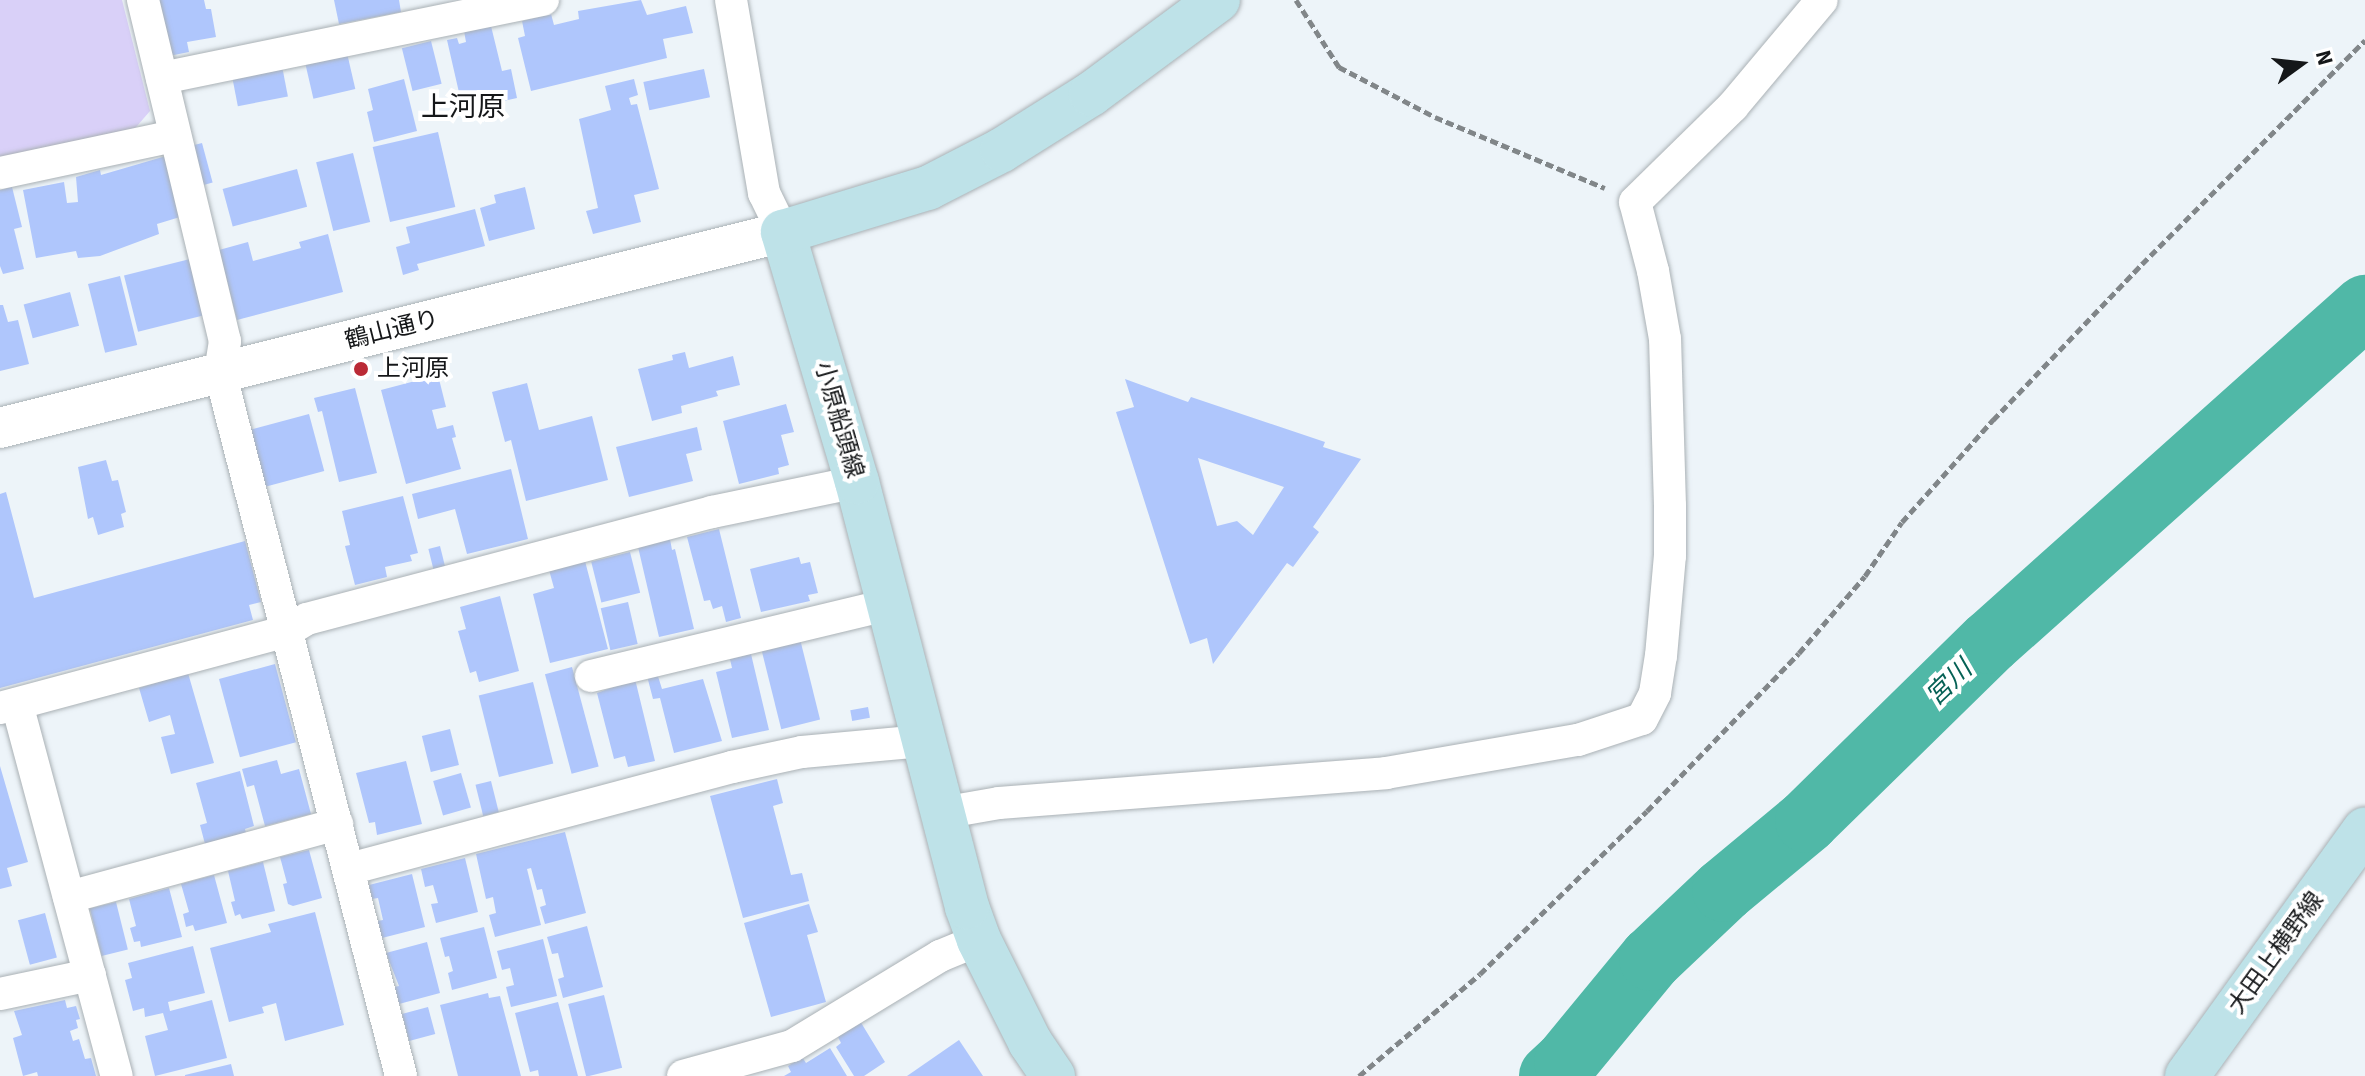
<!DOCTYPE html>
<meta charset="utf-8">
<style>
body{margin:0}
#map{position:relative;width:2365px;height:1076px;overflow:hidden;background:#edf4f9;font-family:"Source Sans 3","Noto Sans JP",sans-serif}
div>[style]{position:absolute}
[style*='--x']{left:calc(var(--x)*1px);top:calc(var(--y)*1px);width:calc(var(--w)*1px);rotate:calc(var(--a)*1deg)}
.green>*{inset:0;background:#d9d0f8}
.river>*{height:64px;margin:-32px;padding:0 32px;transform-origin:32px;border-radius:32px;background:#50b8a7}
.building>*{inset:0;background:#afc6fc;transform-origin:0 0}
.path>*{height:5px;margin-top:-2.5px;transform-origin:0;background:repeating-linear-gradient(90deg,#818689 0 8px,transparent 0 12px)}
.roads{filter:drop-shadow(0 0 2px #aab1b5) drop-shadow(0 0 2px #aab1b5)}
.minor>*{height:32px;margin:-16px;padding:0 16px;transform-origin:16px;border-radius:16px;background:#fff}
.tertiary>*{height:40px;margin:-20px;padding:0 20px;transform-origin:20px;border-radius:20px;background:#fff}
.secondary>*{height:44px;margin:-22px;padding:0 22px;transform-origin:22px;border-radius:22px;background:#bee2e8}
.dots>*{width:22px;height:22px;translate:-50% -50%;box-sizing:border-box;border:4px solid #fff;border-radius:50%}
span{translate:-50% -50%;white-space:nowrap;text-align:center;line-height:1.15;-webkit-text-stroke:8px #fff;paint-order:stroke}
.street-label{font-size:24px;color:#151719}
.poi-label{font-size:24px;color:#151719}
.left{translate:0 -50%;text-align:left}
.water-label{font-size:26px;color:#056155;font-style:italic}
.quarter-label{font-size:28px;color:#151719}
.north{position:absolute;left:2261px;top:24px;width:80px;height:80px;-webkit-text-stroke:6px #fff;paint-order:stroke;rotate:75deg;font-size:22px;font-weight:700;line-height:32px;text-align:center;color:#151719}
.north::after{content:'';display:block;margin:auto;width:28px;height:36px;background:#151719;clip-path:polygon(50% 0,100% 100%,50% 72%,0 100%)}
</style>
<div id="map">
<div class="green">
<div style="clip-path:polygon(0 0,122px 0,150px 111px,131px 133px,0 161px)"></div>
</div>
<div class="river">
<div style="--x:1551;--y:1076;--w:21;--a:-43"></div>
<div style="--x:1566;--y:1062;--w:134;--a:-50.5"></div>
<div style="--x:1651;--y:959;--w:100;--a:-43.4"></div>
<div style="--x:1724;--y:890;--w:108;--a:-39.7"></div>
<div style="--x:1807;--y:821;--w:256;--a:-44.4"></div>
<div style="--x:1990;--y:642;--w:503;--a:-41.78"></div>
</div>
<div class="building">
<div style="clip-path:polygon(156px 0,204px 0,206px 9px,211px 9px,216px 37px,187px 42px,189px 52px,169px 56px)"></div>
<div style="clip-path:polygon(334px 0,399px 0,401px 12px,339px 24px)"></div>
<div style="clip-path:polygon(641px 0,647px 15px,686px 6px,693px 33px,663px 39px,667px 58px,531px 91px,518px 38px,525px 36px,522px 21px,551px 14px,554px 25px,579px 19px,578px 11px)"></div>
<div style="clip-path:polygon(491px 26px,502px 71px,511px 69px,517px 98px,463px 110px,447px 40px,457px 38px,459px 44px,466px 42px,464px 31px)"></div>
<div style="left:431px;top:41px;width:44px;height:30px;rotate:76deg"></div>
<div style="left:347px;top:53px;width:37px;height:43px;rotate:77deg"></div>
<div style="left:282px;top:66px;width:31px;height:51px;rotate:79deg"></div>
<div style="left:704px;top:69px;width:29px;height:62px;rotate:78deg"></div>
<div style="clip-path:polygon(404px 79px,417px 131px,374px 142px,367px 112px,373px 110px,368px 89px)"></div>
<div style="clip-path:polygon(634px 79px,638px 95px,629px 98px,631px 105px,637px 104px,659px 189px,634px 195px,641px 222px,593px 234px,586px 211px,598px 208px,579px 119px,611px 110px,605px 86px)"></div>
<div style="left:438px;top:132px;width:77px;height:67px;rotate:77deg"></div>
<div style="left:202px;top:143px;width:41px;height:12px;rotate:75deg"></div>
<div style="left:353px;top:153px;width:71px;height:38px;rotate:76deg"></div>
<div style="clip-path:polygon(166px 156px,180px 217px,157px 224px,159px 234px,100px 256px,78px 258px,76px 251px,36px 258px,23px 190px,64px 182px,67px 203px,78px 202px,76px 177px,100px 170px,101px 175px)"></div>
<div style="left:297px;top:169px;width:39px;height:77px;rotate:75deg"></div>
<div style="clip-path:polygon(12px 187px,22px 227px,14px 229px,24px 269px,3px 274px,0 266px,0 190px)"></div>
<div style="clip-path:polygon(525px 187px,535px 229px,489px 241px,480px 208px,496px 203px,494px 195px)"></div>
<div style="clip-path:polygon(475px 209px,485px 246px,417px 264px,419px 270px,403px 275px,396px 247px,410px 243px,406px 227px)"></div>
<div style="clip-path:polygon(328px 234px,343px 292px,237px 320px,219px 250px,248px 242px,253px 261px,301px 248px,299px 242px)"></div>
<div style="left:190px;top:259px;width:58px;height:68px;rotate:76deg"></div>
<div style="left:120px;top:276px;width:71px;height:33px;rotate:76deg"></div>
<div style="left:70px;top:292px;width:35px;height:48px;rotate:75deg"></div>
<div style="clip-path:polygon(0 305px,3px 305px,8px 322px,18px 320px,29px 364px,0 371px)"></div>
<div style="clip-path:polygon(685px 352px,689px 368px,733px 356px,740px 385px,716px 391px,718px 396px,681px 406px,682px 413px,652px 421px,638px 369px,673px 360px,672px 355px)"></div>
<div style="clip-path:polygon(438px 375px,446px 407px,432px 410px,437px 429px,453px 425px,456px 437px,452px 438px,461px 469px,406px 484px,381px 390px)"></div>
<div style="clip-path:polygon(evenodd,1125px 379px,1188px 402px,1191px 397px,1325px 442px,1323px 447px,1361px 459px,1313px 527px,1319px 532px,1293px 567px,1287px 563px,1213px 664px,1207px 638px,1190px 644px,1116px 412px,1134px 407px,1125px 379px,1198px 458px,1284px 487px,1253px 535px,1237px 521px,1217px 526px,1198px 458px)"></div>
<div style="clip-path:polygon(527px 383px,539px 430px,592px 416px,608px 480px,526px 501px,511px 440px,505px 442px,492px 392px)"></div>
<div style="clip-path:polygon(355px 388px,377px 473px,339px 482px,322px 411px,318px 412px,314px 398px)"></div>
<div style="clip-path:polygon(786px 404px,794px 432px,781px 435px,789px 465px,778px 468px,779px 474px,739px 484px,723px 421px)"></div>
<div style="left:309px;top:414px;width:59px;height:62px;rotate:75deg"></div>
<div style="clip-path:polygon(697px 427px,702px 450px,686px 454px,693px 481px,629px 497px,616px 447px)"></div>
<div style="clip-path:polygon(106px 460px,112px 481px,118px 480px,126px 512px,121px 514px,124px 527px,98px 535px,93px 517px,88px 519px,78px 467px)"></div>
<div style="clip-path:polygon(511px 469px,528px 539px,467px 554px,455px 509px,418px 519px,412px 494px)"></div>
<div style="clip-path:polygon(6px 492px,34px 598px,245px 541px,261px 602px,249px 605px,253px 620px,0 688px,0 494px)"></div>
<div style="clip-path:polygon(403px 496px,418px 553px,410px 555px,412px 561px,385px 567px,387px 577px,355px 585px,345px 546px,350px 545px,342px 511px)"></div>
<div style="clip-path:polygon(719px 529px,741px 618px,726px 622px,722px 606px,713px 609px,710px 600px,704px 601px,687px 537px)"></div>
<div style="clip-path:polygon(670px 539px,672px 550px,675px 549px,694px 629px,659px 637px,638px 547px)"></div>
<div style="left:440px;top:546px;width:21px;height:12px;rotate:76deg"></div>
<div style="left:630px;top:552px;width:42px;height:40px;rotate:76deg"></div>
<div style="clip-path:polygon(799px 557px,801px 564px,810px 562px,818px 593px,808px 595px,810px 601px,761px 612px,750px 569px)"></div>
<div style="clip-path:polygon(585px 561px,608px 649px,550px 663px,533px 594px,554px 588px,549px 570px)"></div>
<div style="clip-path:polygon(500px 596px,519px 671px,479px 682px,476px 671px,470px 673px,458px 631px,466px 629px,460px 607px)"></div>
<div style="left:628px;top:602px;width:43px;height:28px;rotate:77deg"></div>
<div style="left:800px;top:639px;width:83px;height:40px;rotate:76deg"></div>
<div style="clip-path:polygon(751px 654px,769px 730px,732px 738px,716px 672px,732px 668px,730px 659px)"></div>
<div style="left:275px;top:664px;width:81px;height:58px;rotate:75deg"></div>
<div style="left:572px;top:667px;width:103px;height:28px;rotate:75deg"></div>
<div style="clip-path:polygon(188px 673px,214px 763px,171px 774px,161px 737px,175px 734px,170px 715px,149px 722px,139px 688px)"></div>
<div style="clip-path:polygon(657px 673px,662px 689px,703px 679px,722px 741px,674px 753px,660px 698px,653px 699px,647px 676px)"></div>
<div style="clip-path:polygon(635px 679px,655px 761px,628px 767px,625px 756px,614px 759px,597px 693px)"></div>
<div style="left:533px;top:682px;width:84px;height:56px;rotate:76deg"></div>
<div style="left:868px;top:707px;width:11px;height:18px;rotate:80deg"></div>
<div style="left:450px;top:729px;width:37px;height:29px;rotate:76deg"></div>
<div style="clip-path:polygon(277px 760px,281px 774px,299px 769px,311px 814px,265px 826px,254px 785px,247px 787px,242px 769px)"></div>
<div style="clip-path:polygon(406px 761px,422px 824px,377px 835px,375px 822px,369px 823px,356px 773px)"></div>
<div style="clip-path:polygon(0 766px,28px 862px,7px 868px,12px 886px,0 889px)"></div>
<div style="clip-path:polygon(240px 771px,254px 826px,245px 829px,246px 833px,205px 844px,200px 825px,207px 823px,196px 783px)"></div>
<div style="left:461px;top:773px;width:36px;height:29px;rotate:74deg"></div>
<div style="clip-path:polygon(777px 779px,783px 803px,773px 806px,791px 875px,802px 873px,809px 901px,743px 918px,710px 796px)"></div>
<div style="left:491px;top:781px;width:32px;height:16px;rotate:76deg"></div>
<div style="clip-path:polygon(565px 832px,586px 913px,545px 924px,540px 907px,546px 905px,542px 889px,537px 890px,531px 868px,527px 869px,541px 925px,495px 937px,489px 915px,496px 913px,493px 897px,486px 899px,476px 854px)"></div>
<div style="clip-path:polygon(309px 850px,322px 898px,293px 906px,288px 904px,283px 884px,287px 883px,280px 857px)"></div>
<div style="clip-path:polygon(465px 858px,478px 912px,436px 923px,431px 904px,438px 903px,433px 885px,425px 887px,421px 869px)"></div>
<div style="clip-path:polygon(263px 862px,275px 911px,242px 919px,240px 914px,235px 916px,231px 902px,235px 901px,228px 871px)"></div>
<div style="clip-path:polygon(412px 874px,425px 927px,382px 938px,377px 921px,383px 920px,378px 898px,372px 899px,369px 885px)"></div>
<div style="clip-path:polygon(214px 875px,227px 923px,195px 931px,193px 925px,186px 927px,183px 914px,189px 912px,181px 884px)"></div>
<div style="clip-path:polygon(169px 888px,182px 937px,141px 947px,140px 941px,134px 942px,130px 928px,136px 926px,129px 899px)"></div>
<div style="left:116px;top:902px;width:49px;height:27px;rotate:76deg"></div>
<div style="clip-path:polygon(809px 904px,818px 932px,807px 935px,826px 1002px,771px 1017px,744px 923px)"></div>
<div style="clip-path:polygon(315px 912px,344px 1025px,285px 1041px,276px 1003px,262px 1007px,264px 1013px,229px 1022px,210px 948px,271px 932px,268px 924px)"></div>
<div style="left:45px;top:913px;width:46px;height:28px;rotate:75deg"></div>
<div style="clip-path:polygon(587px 926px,603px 987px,563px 998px,558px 979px,564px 977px,558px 953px,552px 954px,547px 937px)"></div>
<div style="clip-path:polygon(484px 927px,497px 978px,452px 990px,448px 973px,453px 971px,449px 956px,445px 957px,440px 938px)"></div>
<div style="clip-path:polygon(543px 939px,557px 996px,511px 1007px,506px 987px,514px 985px,510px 968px,502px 970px,497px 951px)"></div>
<div style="clip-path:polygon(427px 942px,440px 993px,399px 1004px,394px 987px,399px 986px,386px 953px)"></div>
<div style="clip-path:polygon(193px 946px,205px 993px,168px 1002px,170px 1011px,212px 1000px,227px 1058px,155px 1076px,145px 1036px,168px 1030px,163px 1013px,145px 1017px,144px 1008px,133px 1011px,125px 980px,132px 978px,128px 963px)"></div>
<div style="clip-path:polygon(488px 993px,489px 998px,500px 996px,521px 1076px,458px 1076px,440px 1005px)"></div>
<div style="left:604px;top:995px;width:75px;height:37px;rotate:76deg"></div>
<div style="clip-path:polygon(65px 1000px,67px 1008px,76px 1006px,80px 1019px,76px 1020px,78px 1028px,70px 1031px,73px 1041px,79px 1039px,85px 1059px,91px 1058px,96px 1076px,38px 1076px,37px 1072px,23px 1076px,13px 1038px,22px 1035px,14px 1011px)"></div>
<div style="clip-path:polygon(558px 1002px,578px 1076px,539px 1076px,538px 1070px,530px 1072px,515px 1013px)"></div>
<div style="left:428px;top:1007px;width:28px;height:27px;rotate:75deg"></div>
<div style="clip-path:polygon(860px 1021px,885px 1062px,864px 1076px,854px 1076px,836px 1047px,841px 1043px,837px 1035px)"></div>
<div style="clip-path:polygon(959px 1040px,983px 1076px,907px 1076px)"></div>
<div style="clip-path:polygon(830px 1048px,847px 1076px,784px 1076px,791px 1072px,788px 1066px,802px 1057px,806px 1063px)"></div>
<div style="clip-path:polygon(231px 1064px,234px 1076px,185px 1076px,185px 1075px)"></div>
</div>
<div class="path">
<div style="--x:1296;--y:0;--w:80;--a:57.3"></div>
<div style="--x:1339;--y:67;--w:108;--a:27.5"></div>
<div style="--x:1435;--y:117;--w:184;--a:22.7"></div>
<div style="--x:1359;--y:1076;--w:158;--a:-40.1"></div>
<div style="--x:1480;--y:974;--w:233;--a:-44.3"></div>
<div style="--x:1647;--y:811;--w:219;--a:-46.1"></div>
<div style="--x:1799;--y:653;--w:101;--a:-49.4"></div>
<div style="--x:1865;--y:576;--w:65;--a:-55.6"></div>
<div style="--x:1902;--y:522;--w:137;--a:-48.3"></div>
<div style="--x:1993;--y:420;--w:216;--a:-46.3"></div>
<div style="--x:2142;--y:264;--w:316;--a:-45.1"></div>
</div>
<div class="roads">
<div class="minor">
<div style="--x:143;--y:0;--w:351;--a:76.5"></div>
<div style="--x:225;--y:341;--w:31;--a:99"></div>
<div style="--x:220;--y:372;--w:727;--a:75.58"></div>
<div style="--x:731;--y:0;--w:196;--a:80.3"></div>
<div style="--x:764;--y:193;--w:43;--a:64"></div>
<div style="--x:162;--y:78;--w:389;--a:-11.6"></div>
<div style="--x:0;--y:173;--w:178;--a:-12"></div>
<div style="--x:591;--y:676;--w:303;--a:-13.5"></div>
<div style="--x:17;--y:704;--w:385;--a:75"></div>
<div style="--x:0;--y:708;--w:297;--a:-15"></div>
<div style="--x:287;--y:631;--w:23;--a:-31"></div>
<div style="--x:307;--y:619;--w:419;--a:-14.8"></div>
<div style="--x:712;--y:512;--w:148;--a:-11.7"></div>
<div style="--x:942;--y:813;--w:58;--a:-10"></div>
<div style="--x:999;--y:803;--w:388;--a:-4.4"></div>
<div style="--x:1386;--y:773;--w:195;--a:-9.8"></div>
<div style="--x:1578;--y:740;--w:67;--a:-18.2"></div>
<div style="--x:1642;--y:719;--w:29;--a:-63"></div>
<div style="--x:1655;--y:693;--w:37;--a:-81"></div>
<div style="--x:1661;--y:656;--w:100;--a:-84.9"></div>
<div style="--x:1670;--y:556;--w:50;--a:-90"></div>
<div style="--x:1670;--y:506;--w:167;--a:-91.7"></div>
<div style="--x:1665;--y:339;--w:69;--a:-100"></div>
<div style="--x:1653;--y:271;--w:71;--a:-104.6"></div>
<div style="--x:1635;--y:202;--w:137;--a:-44.4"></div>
<div style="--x:1733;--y:106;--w:138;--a:-50"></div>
<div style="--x:349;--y:869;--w:396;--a:-14.9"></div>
<div style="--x:732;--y:767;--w:72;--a:-12.1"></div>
<div style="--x:802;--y:752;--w:121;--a:-5.2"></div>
<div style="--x:69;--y:897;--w:278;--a:-15.2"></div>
<div style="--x:0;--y:994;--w:92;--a:-11.9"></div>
<div style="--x:683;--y:1076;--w:113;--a:-15.4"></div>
<div style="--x:792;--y:1046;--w:173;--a:-31.3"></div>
<div style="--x:940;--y:956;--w:42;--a:-22.3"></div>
</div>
<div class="tertiary">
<div style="--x:0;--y:428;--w:807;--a:-14.05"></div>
</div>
<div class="secondary">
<div style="--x:1053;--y:1076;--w:41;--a:-124.1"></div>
<div style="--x:1030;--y:1042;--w:114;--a:-116.6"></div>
<div style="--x:979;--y:940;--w:35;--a:-110"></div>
<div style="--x:967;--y:907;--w:439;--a:-104.5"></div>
<div style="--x:857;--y:482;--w:261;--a:-106.5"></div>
<div style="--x:783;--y:232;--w:152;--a:-16.9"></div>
<div style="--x:928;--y:188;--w:83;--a:-27.2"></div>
<div style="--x:1002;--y:150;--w:105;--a:-32.2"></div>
<div style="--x:1091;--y:94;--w:158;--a:-36.5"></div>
<div style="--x:2187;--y:1076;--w:304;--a:-54.2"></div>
</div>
</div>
<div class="dots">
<div style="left:361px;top:369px;background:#ba2a36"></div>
</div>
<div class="street-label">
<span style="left:392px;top:330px;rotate:-14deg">鶴山通り</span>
<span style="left:839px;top:420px;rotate:74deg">小原船頭線</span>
<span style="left:2276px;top:953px;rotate:-54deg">大田上横野線</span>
</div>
<div class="poi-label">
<span class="left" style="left:377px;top:369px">上河原</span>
</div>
<div class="water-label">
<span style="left:1949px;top:683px;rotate:-44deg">宮川</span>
</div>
<div class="quarter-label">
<span style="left:463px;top:107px">上河原</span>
</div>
<div class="north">N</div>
</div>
